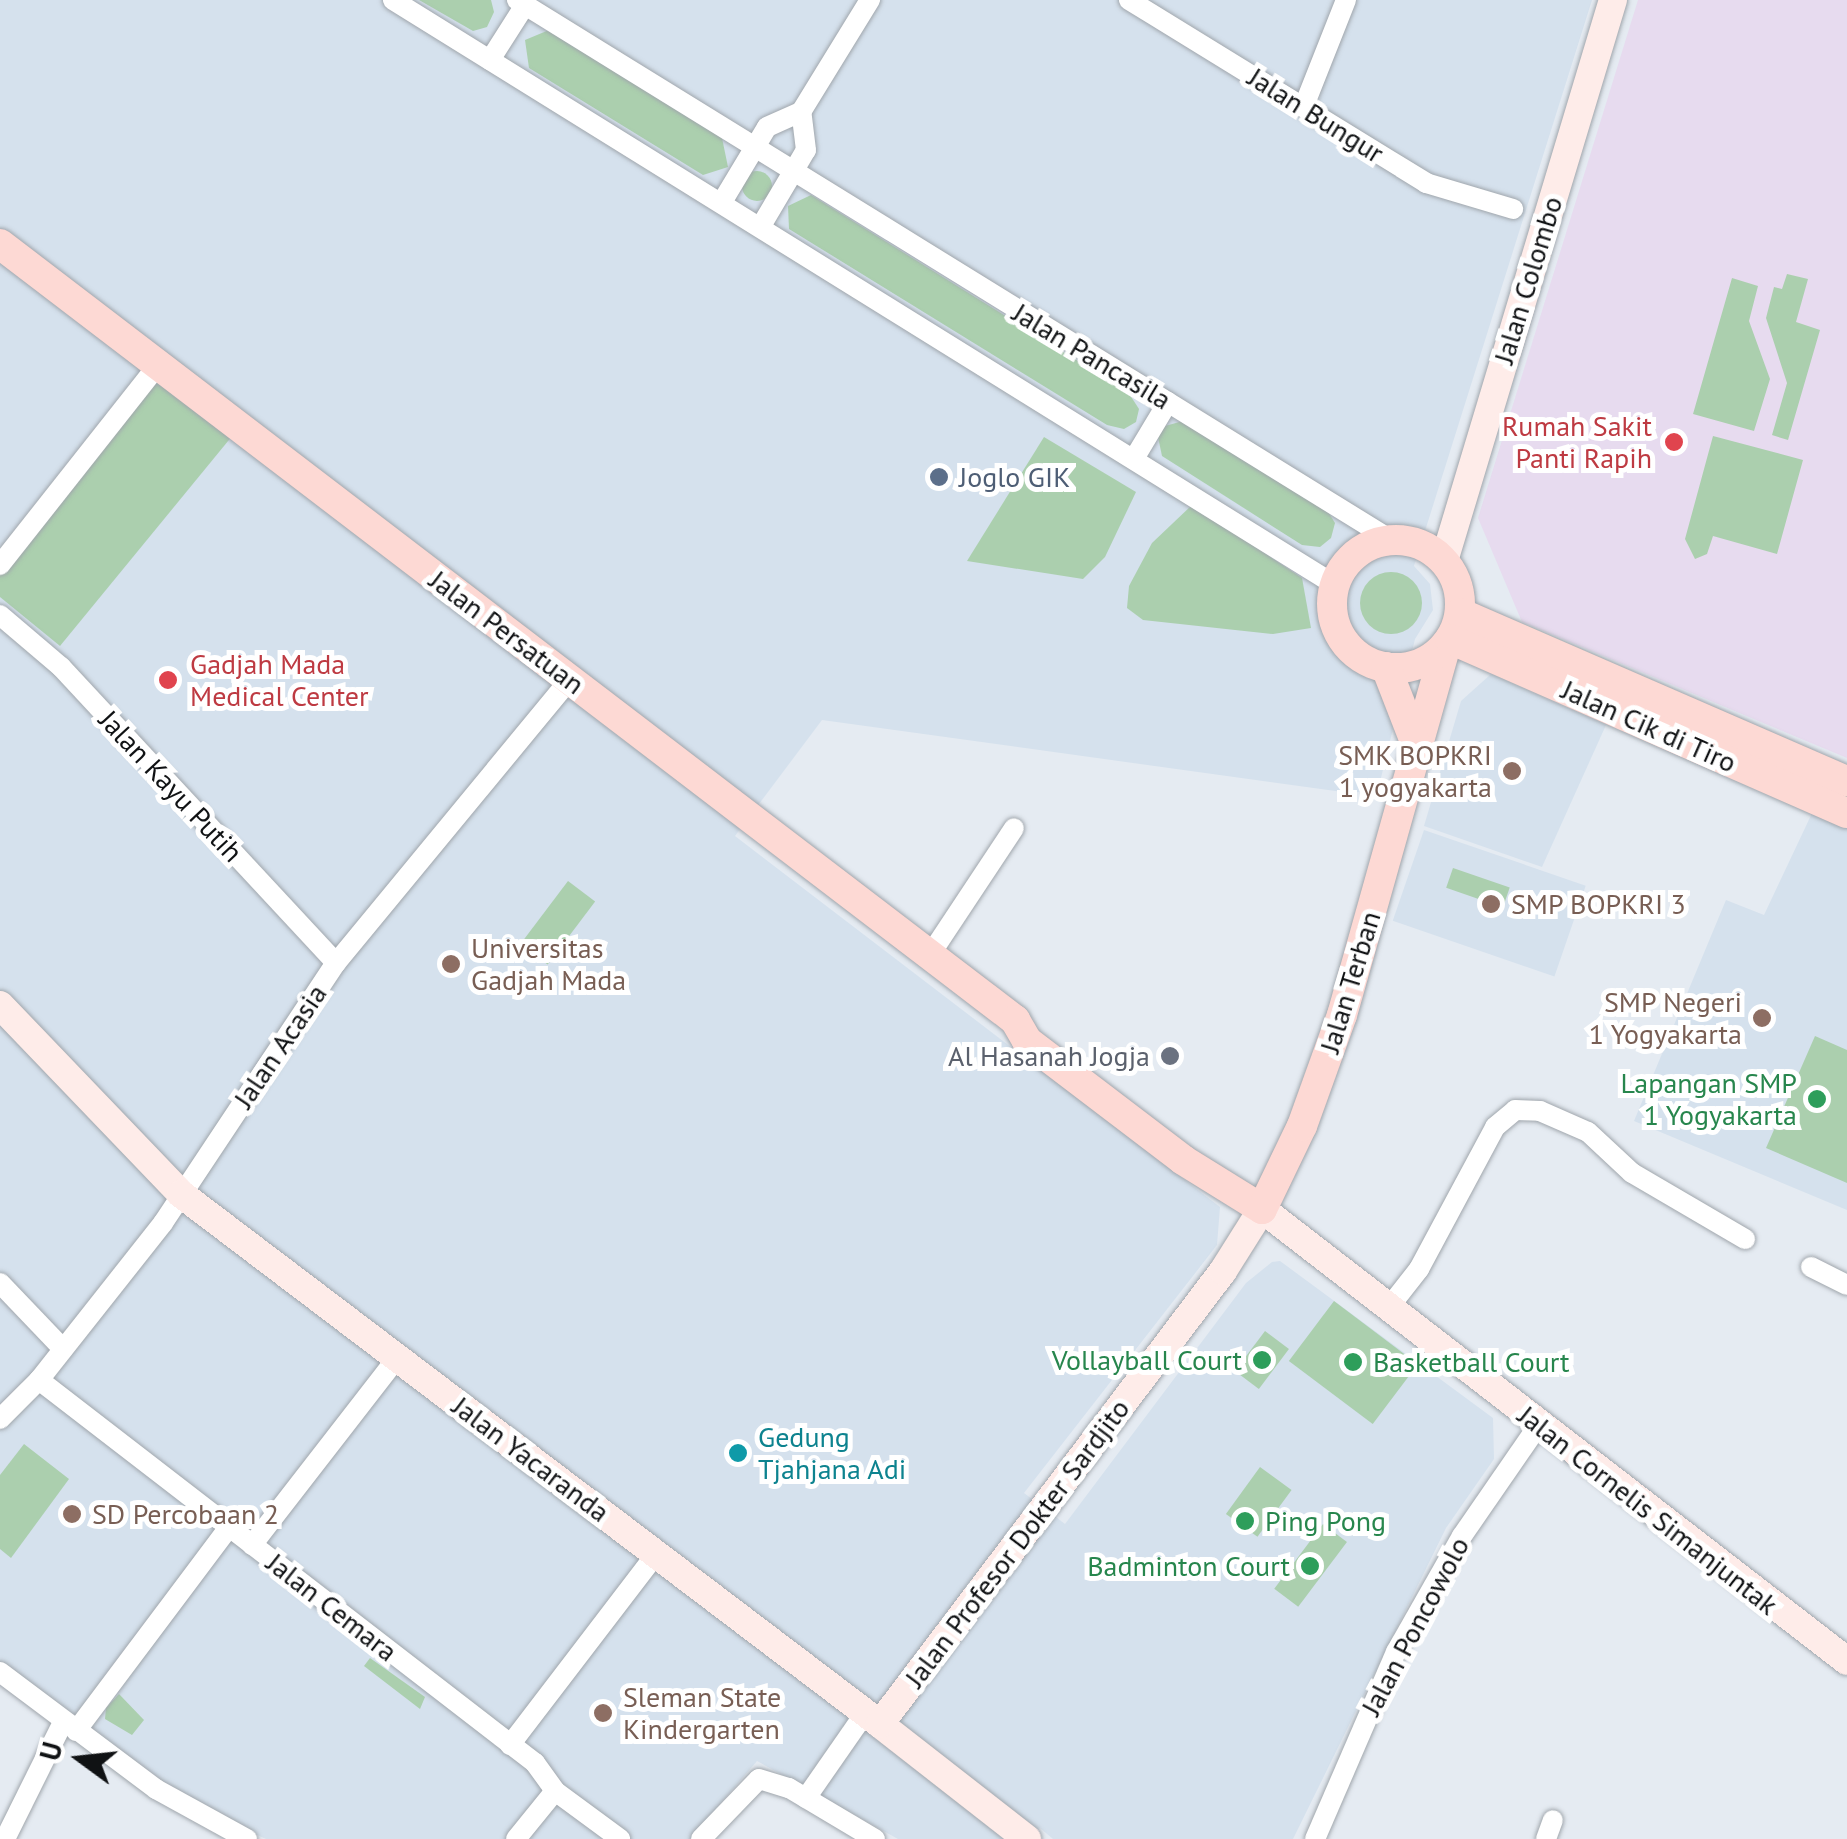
<!DOCTYPE html>
<style>
body{margin:0}
#map{position:relative;width:1847px;height:1839px;overflow:hidden;background:#e5ebf2;font-family:"PT Sans",sans-serif}
div>[style]{position:absolute}
[style*='--x']{left:calc(var(--x)*1px);top:calc(var(--y)*1px);width:calc(var(--w)*1px);rotate:calc(var(--a)*1deg)}
.built>*{inset:0;background:#d5e1ed;transform-origin:0 0}
.medical>*{inset:0;background:#e7dbef}
.green>*{inset:0;background:#abcfae;transform-origin:0 0}
.round{border-radius:50%}
.roads{filter:drop-shadow(0 0 2px #a0a6ac) drop-shadow(0 0 2px #a0a6ac)}
.street>*{height:20px;margin:-10px;padding:0 10px;transform-origin:10px;border-radius:10px;background:#fff}
.secondary>*{height:28px;margin:-14px;padding:0 14px;transform-origin:14px;border-radius:14px;background:#feece9}
.primary>*{height:30px;margin:-15px;padding:0 15px;transform-origin:15px;border-radius:15px;background:#fdd9d4}
.primary>.ring{margin:-15px;padding:0;box-sizing:content-box;background:none;border:30px solid #fdd9d4;border-radius:50%}
.dots>*{width:28px;height:28px;translate:-50% -50%;box-sizing:border-box;border:5px solid #fff;border-radius:50%}
span{translate:-50% -50%;white-space:nowrap;text-align:center;line-height:1.15;-webkit-text-stroke:10px #fff;paint-order:stroke}
.street-label{font-size:28px;color:#101214}
.health-label{font-size:28px;color:#be3a42}
.right{translate:-100% -50%;text-align:right}
.left{translate:0 -50%;text-align:left}
.service-label{font-size:28px;color:#4e5e75}
.education-label{font-size:28px;color:#785e54}
.worship-label{font-size:28px;color:#5b616d}
.leisure-label{font-size:28px;color:#27864d}
.culture-label{font-size:28px;color:#0d838f}
.north{position:absolute;left:30px;top:1709px;width:100px;height:100px;-webkit-text-stroke:8px #fff;paint-order:stroke;rotate:285deg;font-size:28px;font-weight:700;line-height:40px;text-align:center;color:#101214}
.north::after{content:'';display:block;margin:auto;width:35px;height:45px;background:#101214;clip-path:polygon(50% 0,100% 100%,50% 72%,0 100%)}
</style>
<div id="map">
<div class="built">
<div style="clip-path:polygon(0 0,1592px 0,1414px 566px,1430px 584px,1433px 610px,1415px 639px,1378px 790px,1350px 793px,822px 720px,735px 836px,1220px 1207px,1217px 1245px,1024px 1493px,1065px 1524px,1246px 1283px,1272px 1262px,1280px 1261px,1493px 1418px,1494px 1459px,1446px 1528px,1293px 1839px,1053px 1839px,1040px 1828px,1032px 1839px,898px 1839px,757px 1761px,690px 1839px,266px 1839px,200px 1809px,0 1664px)"></div>
<div style="clip-path:polygon(1491px 674px,1606px 725px,1542px 867px,1424px 826px,1461px 701px)"></div>
<div style="clip-path:polygon(1814px 809px,1847px 823px,1847px 1210px,1634px 1121px,1726px 900px,1764px 915px)"></div>
<div style="left:1424px;top:830px;width:171px;height:96px;rotate:19deg"></div>
</div>
<div class="medical">
<div style="clip-path:polygon(1638px 0,1847px 0,1847px 758px,1522px 622px,1478px 518px)"></div>
</div>
<div class="green">
<div style="clip-path:polygon(419px 0,491px 0,494px 12px,487px 27px,473px 31px)"></div>
<div style="clip-path:polygon(549px 30px,722px 138px,728px 167px,703px 175px,529px 68px,525px 40px)"></div>
<div class="round" style="left:742px;top:171px;width:30px;height:30px"></div>
<div style="clip-path:polygon(811px 195px,1128px 392px,1139px 409px,1136px 422px,1124px 429px,1107px 425px,789px 229px,788px 206px)"></div>
<div style="clip-path:polygon(1787px 274px,1808px 279px,1796px 322px,1820px 330px,1788px 440px,1772px 435px,1787px 383px,1766px 318px,1774px 287px,1782px 289px)"></div>
<div style="clip-path:polygon(1732px 278px,1758px 286px,1749px 321px,1770px 379px,1754px 431px,1693px 414px)"></div>
<div style="clip-path:polygon(161px 376px,233px 435px,60px 646px,0 597px,0 573px)"></div>
<div style="clip-path:polygon(1183px 421px,1327px 510px,1335px 523px,1331px 538px,1320px 547px,1302px 545px,1162px 456px,1158px 437px,1165px 426px)"></div>
<div style="clip-path:polygon(1713px 436px,1803px 460px,1777px 554px,1713px 536px,1707px 554px,1695px 559px,1685px 539px)"></div>
<div style="clip-path:polygon(1044px 437px,1136px 492px,1105px 557px,1083px 579px,967px 561px)"></div>
<div style="clip-path:polygon(1192px 505px,1302px 578px,1311px 628px,1273px 634px,1143px 620px,1127px 608px,1129px 586px,1152px 543px)"></div>
<div class="round" style="left:1360px;top:572px;width:62px;height:62px"></div>
<div style="left:1453px;top:868px;width:60px;height:21px;rotate:19deg"></div>
<div style="left:568px;top:881px;width:34px;height:79px;rotate:37deg"></div>
<div style="clip-path:polygon(1815px 1036px,1847px 1050px,1847px 1183px,1766px 1148px)"></div>
<div style="left:1334px;top:1301px;width:105px;height:75px;rotate:37deg"></div>
<div style="left:1265px;top:1331px;width:30px;height:50px;rotate:37deg"></div>
<div style="clip-path:polygon(24px 1444px,69px 1479px,11px 1558px,0 1549px,0 1475px)"></div>
<div style="left:1260px;top:1467px;width:39px;height:58px;rotate:36deg"></div>
<div style="left:1323px;top:1524px;width:30px;height:81px;rotate:37deg"></div>
<div style="clip-path:polygon(370px 1658px,425px 1697px,420px 1709px,364px 1666px)"></div>
<div style="clip-path:polygon(119px 1694px,144px 1720px,132px 1735px,105px 1719px,106px 1708px)"></div>
</div>
<div class="roads">
<div class="street">
<div style="--x:393;--y:0;--w:1109;--a:31.84"></div>
<div style="--x:517;--y:0;--w:1027;--a:31.71"></div>
<div style="--x:1129;--y:0;--w:349;--a:31.6"></div>
<div style="--x:1426;--y:183;--w:91;--a:16.6"></div>
<div style="--x:490;--y:60;--w:65;--a:-57.5"></div>
<div style="--x:1304;--y:106;--w:114;--a:-68.4"></div>
<div style="--x:722;--y:202;--w:87;--a:-59"></div>
<div style="--x:767;--y:127;--w:37;--a:-24"></div>
<div style="--x:801;--y:112;--w:132;--a:-58.4"></div>
<div style="--x:761;--y:226;--w:88;--a:-59.4"></div>
<div style="--x:806;--y:150;--w:38;--a:-97"></div>
<div style="--x:1135;--y:457;--w:64;--a:-59"></div>
<div style="--x:0;--y:565;--w:255;--a:-51.7"></div>
<div style="--x:0;--y:615;--w:80;--a:40.4"></div>
<div style="--x:61;--y:667;--w:404;--a:47.1"></div>
<div style="--x:930;--y:955;--w:152;--a:-56.5"></div>
<div style="--x:1811;--y:1267;--w:40;--a:26.6"></div>
<div style="--x:0;--y:1283;--w:91;--a:46.3"></div>
<div style="--x:1390;--y:1306;--w:47;--a:-51.9"></div>
<div style="--x:1419;--y:1269;--w:161;--a:-61.8"></div>
<div style="--x:1495;--y:1127;--w:26;--a:-40"></div>
<div style="--x:1515;--y:1110;--w:25;--a:2"></div>
<div style="--x:1540;--y:1111;--w:52;--a:23.6"></div>
<div style="--x:1588;--y:1132;--w:60;--a:43"></div>
<div style="--x:1632;--y:1173;--w:131;--a:30.3"></div>
<div style="--x:39;--y:1380;--w:627;--a:37.67"></div>
<div style="--x:535;--y:1763;--w:34;--a:54"></div>
<div style="--x:555;--y:1791;--w:81;--a:36.4"></div>
<div style="--x:0;--y:1419;--w:55;--a:-45"></div>
<div style="--x:39;--y:1380;--w:200;--a:-51.7"></div>
<div style="--x:163;--y:1223;--w:312;--a:-56.4"></div>
<div style="--x:336;--y:963;--w:368;--a:-50.5"></div>
<div style="--x:252;--y:1545;--w:237;--a:-52.2"></div>
<div style="--x:0;--y:1672;--w:195;--a:36.9"></div>
<div style="--x:156;--y:1789;--w:104;--a:28.8"></div>
<div style="--x:76;--y:1731;--w:255;--a:-53.1"></div>
<div style="--x:510;--y:1745;--w:240;--a:-52.6"></div>
<div style="--x:806;--y:1798;--w:103;--a:-55.2"></div>
<div style="--x:5;--y:1839;--w:131;--a:-63.6"></div>
<div style="--x:516;--y:1839;--w:62;--a:-50.9"></div>
<div style="--x:701;--y:1839;--w:83;--a:-46"></div>
<div style="--x:759;--y:1779;--w:31;--a:17"></div>
<div style="--x:789;--y:1788;--w:100;--a:30.7"></div>
<div style="--x:1315;--y:1839;--w:204;--a:-66.6"></div>
<div style="--x:1396;--y:1652;--w:133;--a:-60.4"></div>
<div style="--x:1462;--y:1536;--w:134;--a:-55.4"></div>
<div style="--x:1546;--y:1839;--w:20;--a:-70"></div>
</div>
<div class="secondary">
<div style="--x:1444;--y:561;--w:586;--a:-73.24"></div>
<div style="--x:0;--y:1005;--w:262;--a:46.2"></div>
<div style="--x:181;--y:1194;--w:877;--a:37.17"></div>
<div style="--x:1027;--y:1839;--w:187;--a:-142"></div>
<div style="--x:880;--y:1724;--w:568;--a:-52.87"></div>
<div style="--x:1223;--y:1271;--w:73;--a:-57.8"></div>
<div style="--x:1262;--y:1209;--w:739;--a:37.69"></div>
</div>
<div class="primary">
<div style="--x:0;--y:244;--w:1278;--a:37.4"></div>
<div style="--x:1015;--y:1020;--w:24;--a:60"></div>
<div style="--x:1027;--y:1041;--w:196;--a:37.3"></div>
<div style="--x:1183;--y:1160;--w:93;--a:31.8"></div>
<div style="--x:1262;--y:1209;--w:92;--a:-64.3"></div>
<div style="--x:1302;--y:1126;--w:118;--a:-70.2"></div>
<div style="--x:1342;--y:1015;--w:385;--a:-74.3"></div>
<div class="ring" style="left:1332px;top:540px;width:98px;height:98px"></div>
<div style="--x:1460;--y:613;--w:422;--a:23.5"></div>
<div style="--x:1450;--y:639;--w:433;--a:23.7"></div>
<div style="--x:1386;--y:667;--w:86;--a:68.8"></div>
</div>
</div>
<div class="dots">
<div style="left:1674px;top:442px;background:#e0444e"></div>
<div style="left:939px;top:477px;background:#5c6f8a"></div>
<div style="left:168px;top:680px;background:#e0444e"></div>
<div style="left:1512px;top:771px;background:#8d6e63"></div>
<div style="left:1491px;top:904px;background:#8d6e63"></div>
<div style="left:451px;top:964px;background:#8d6e63"></div>
<div style="left:1762px;top:1018px;background:#8d6e63"></div>
<div style="left:1170px;top:1056px;background:#6b7280"></div>
<div style="left:1817px;top:1099px;background:#2e9e5b"></div>
<div style="left:1262px;top:1360px;background:#2e9e5b"></div>
<div style="left:1353px;top:1362px;background:#2e9e5b"></div>
<div style="left:738px;top:1453px;background:#0f9aa8"></div>
<div style="left:72px;top:1514px;background:#8d6e63"></div>
<div style="left:1245px;top:1521px;background:#2e9e5b"></div>
<div style="left:1310px;top:1566px;background:#2e9e5b"></div>
<div style="left:603px;top:1713px;background:#8d6e63"></div>
</div>
<div class="street-label">
<span style="left:1316px;top:115px;rotate:32deg">Jalan Bungur</span>
<span style="left:1528px;top:280px;rotate:-73deg">Jalan Colombo</span>
<span style="left:1092px;top:356px;rotate:31deg">Jalan Pancasila</span>
<span style="left:507px;top:632px;rotate:37deg">Jalan Persatuan</span>
<span style="left:1649px;top:726px;rotate:24deg">Jalan Cik di Tiro</span>
<span style="left:171px;top:786px;rotate:47deg">Jalan Kayu Putih</span>
<span style="left:1350px;top:982px;rotate:-73deg">Jalan Terban</span>
<span style="left:280px;top:1046px;rotate:-56deg">Jalan Acasia</span>
<span style="left:531px;top:1459px;rotate:37deg">Jalan Yacaranda</span>
<span style="left:1648px;top:1510px;rotate:38deg">Jalan Cornelis Simanjuntak</span>
<span style="left:1017px;top:1543px;rotate:-53deg">Jalan Profesor Dokter Sardjito</span>
<span style="left:332px;top:1607px;rotate:38deg">Jalan Cemara</span>
<span style="left:1415px;top:1626px;rotate:-62deg">Jalan Poncowolo</span>
</div>
<div class="health-label">
<span class="right" style="left:1652px;top:442px">Rumah Sakit<br>Panti Rapih</span>
<span class="left" style="left:190px;top:680px">Gadjah Mada<br>Medical Center</span>
</div>
<div class="service-label">
<span class="left" style="left:959px;top:477px">Joglo GIK</span>
</div>
<div class="education-label">
<span class="right" style="left:1492px;top:771px">SMK BOPKRI<br>1 yogyakarta</span>
<span class="left" style="left:1511px;top:904px">SMP BOPKRI 3</span>
<span class="left" style="left:471px;top:964px">Universitas<br>Gadjah Mada</span>
<span class="right" style="left:1742px;top:1018px">SMP Negeri<br>1 Yogyakarta</span>
<span class="left" style="left:92px;top:1514px">SD Percobaan 2</span>
<span class="left" style="left:623px;top:1713px">Sleman State<br>Kindergarten</span>
</div>
<div class="worship-label">
<span class="right" style="left:1150px;top:1056px">Al Hasanah Jogja</span>
</div>
<div class="leisure-label">
<span class="right" style="left:1797px;top:1099px">Lapangan SMP<br>1 Yogyakarta</span>
<span class="right" style="left:1242px;top:1360px">Vollayball Court</span>
<span class="left" style="left:1373px;top:1362px">Basketball Court</span>
<span class="left" style="left:1265px;top:1521px">Ping Pong</span>
<span class="right" style="left:1290px;top:1566px">Badminton Court</span>
</div>
<div class="culture-label">
<span class="left" style="left:758px;top:1453px">Gedung<br>Tjahjana Adi</span>
</div>
<div class="north">U</div>
</div>
